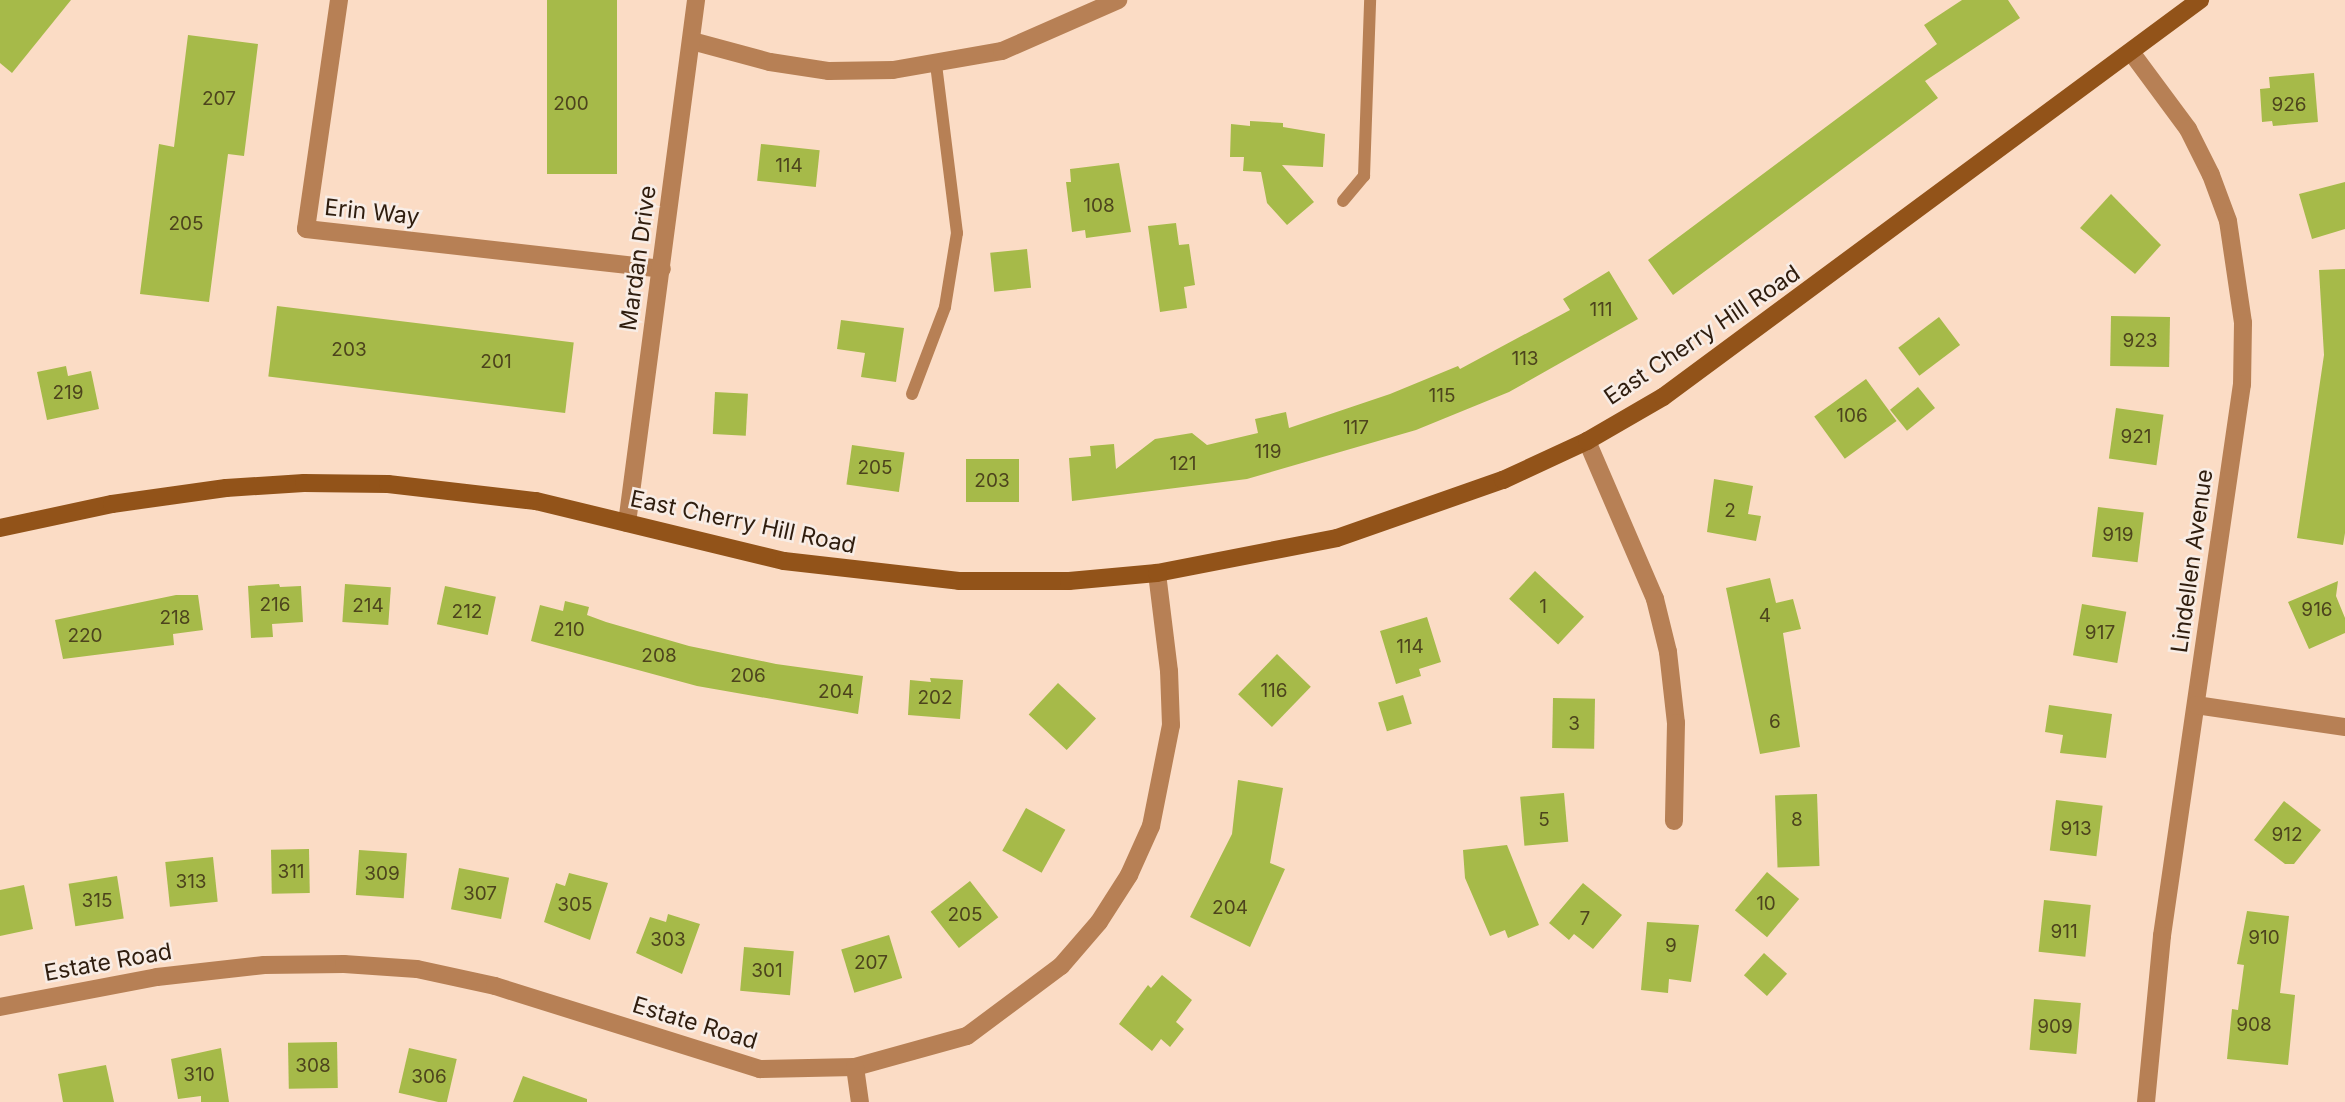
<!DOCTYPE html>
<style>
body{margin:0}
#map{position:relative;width:2345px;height:1102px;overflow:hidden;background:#fbdcc5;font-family:Inter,sans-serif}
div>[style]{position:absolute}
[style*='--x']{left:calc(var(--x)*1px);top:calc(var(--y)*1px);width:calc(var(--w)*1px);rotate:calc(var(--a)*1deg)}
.building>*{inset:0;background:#a6ba49;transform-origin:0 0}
.service>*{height:12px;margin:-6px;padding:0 6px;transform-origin:6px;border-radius:6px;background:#b78055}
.minor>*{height:18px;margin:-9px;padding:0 9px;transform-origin:9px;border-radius:9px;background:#b78055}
.secondary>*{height:18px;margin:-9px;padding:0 9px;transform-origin:9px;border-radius:9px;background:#925319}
span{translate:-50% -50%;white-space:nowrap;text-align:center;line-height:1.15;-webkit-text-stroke:5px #f8ede6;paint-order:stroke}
.number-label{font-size:19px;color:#4d441d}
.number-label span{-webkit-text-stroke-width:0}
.street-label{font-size:23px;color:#2f1d0e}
</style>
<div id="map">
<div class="building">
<div style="clip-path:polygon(0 0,71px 0,12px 73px,0 63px)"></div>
<div style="left:547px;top:0;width:70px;height:174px"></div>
<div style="clip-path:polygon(1962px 0,2008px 0,2020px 18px,1925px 81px,1938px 98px,1673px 295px,1648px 260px,1937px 44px,1924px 25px)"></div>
<div style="clip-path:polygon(188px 35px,258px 44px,244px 156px,228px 154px,209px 302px,140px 294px,159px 144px,174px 147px)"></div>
<div style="clip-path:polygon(2314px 73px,2318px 122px,2273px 126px,2272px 121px,2262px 122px,2260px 89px,2270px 88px,2269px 77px)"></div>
<div style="clip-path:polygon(1250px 121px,1283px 123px,1283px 127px,1325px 134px,1323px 167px,1282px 165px,1314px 202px,1287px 225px,1267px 203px,1261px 172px,1243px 171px,1244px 157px,1230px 157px,1231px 124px,1250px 126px)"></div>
<div style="left:761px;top:144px;width:59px;height:37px;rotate:6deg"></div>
<div style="clip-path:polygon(1119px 163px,1131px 232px,1086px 238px,1085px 230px,1072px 232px,1066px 182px,1071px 182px,1070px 169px)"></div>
<div style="clip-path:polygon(2345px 182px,2345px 229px,2312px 239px,2299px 194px)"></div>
<div style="clip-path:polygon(2111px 194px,2161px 245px,2135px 274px,2080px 228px)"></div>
<div style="clip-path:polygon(1176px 223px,1179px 245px,1189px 244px,1195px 285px,1184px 287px,1187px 308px,1160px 312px,1148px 226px)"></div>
<div style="left:1027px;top:249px;width:39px;height:37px;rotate:84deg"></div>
<div style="clip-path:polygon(2345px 269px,2345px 533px,2343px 545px,2297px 538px,2324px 355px,2319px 270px)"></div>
<div style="clip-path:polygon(1609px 271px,1638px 319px,1509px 392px,1416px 430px,1247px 479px,1072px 501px,1069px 458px,1091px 456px,1090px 446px,1114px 444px,1116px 469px,1155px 439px,1192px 433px,1207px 445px,1258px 433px,1255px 419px,1286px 412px,1289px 428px,1390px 394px,1458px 366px,1460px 369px,1570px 310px,1563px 299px)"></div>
<div style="left:277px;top:306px;width:299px;height:71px;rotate:7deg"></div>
<div style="left:2111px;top:316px;width:59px;height:50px;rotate:1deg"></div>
<div style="left:1939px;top:317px;width:35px;height:51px;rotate:53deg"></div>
<div style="clip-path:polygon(841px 320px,904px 328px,896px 382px,861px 377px,865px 353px,837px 349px)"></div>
<div style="clip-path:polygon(66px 366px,68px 376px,91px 371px,99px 409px,47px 420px,37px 372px)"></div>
<div style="left:1866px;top:379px;width:52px;height:64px;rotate:54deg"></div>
<div style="left:1918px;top:387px;width:27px;height:36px;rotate:51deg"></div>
<div style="left:715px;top:392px;width:33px;height:42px;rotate:3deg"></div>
<div style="left:2116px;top:408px;width:48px;height:51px;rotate:8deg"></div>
<div style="left:852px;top:445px;width:53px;height:40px;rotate:8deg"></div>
<div style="left:966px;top:459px;width:53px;height:43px"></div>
<div style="clip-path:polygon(1714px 479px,1753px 486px,1748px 514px,1761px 516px,1756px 541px,1707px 532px)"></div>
<div style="left:2098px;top:507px;width:46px;height:50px;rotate:7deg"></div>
<div style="left:1535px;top:571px;width:67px;height:38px;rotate:43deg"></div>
<div style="clip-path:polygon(1770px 578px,1776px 603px,1793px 599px,1801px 629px,1783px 633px,1800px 747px,1760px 754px,1726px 588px)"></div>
<div style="clip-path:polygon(2338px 581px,2336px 596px,2345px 618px,2345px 633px,2309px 649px,2288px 602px)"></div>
<div style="clip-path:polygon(279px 584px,280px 587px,301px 586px,303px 622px,272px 624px,273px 637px,251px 638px,248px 586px)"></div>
<div style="left:345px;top:584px;width:46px;height:38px;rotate:4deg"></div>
<div style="left:445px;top:586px;width:52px;height:39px;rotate:12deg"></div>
<div style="clip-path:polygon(176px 595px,198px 595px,203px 630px,173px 634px,174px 645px,63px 659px,55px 620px)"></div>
<div style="clip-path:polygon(565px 601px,589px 607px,587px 615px,606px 622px,689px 646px,776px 664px,863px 676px,858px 714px,697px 686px,531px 641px,540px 605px,563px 611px)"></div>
<div style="left:2082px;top:604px;width:45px;height:52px;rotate:10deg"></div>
<div style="clip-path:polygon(1427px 617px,1441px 662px,1419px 669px,1421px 676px,1396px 684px,1380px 631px)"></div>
<div style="left:1277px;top:654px;width:47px;height:56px;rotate:44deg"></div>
<div style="clip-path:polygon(930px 678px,963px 680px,960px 719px,908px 715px,910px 680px,931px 682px)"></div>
<div style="left:1058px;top:683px;width:52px;height:43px;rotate:43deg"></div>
<div style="left:1403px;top:695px;width:30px;height:26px;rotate:73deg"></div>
<div style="left:1553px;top:698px;width:42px;height:50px;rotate:1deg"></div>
<div style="clip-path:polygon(2049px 705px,2112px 714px,2106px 758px,2060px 753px,2063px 735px,2045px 732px)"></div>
<div style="clip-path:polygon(1238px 780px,1283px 788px,1270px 863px,1285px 869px,1250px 947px,1190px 917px,1232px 834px)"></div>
<div style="left:1564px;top:793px;width:49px;height:44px;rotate:85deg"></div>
<div style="left:1817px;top:794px;width:72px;height:42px;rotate:88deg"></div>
<div style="left:2056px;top:800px;width:47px;height:51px;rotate:7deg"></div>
<div style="clip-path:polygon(2284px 801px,2321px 830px,2294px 864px,2285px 864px,2254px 840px)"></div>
<div style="left:1026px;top:808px;width:45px;height:49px;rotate:29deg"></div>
<div style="clip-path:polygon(1507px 845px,1539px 925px,1508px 938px,1505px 930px,1490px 936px,1465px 878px,1463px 850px)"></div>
<div style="left:309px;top:849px;width:44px;height:38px;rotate:89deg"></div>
<div style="left:359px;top:850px;width:48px;height:45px;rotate:4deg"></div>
<div style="left:213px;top:857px;width:45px;height:48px;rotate:84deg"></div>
<div style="left:459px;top:868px;width:51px;height:42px;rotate:11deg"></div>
<div style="left:1767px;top:872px;width:42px;height:50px;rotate:40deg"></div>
<div style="clip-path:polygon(569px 873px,608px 883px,590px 940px,544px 922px,556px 883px,565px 886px)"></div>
<div style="left:117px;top:876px;width:43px;height:49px;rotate:81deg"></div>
<div style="left:970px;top:881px;width:46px;height:50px;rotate:52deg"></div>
<div style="clip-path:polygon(1583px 883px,1622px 915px,1593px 949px,1574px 934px,1569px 940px,1549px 923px)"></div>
<div style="clip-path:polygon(24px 885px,33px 929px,0 936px,0 890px)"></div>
<div style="left:2044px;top:900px;width:47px;height:52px;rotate:6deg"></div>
<div style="clip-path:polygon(2247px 911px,2289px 916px,2280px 993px,2295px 995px,2288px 1065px,2227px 1059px,2232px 1009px,2238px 1010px,2244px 965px,2237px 964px)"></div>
<div style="clip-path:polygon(668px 914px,700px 924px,682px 974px,636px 953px,650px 917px,666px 922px)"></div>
<div style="clip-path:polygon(1647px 922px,1699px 925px,1691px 982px,1669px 979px,1668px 993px,1641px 990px)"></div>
<div style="left:889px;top:935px;width:45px;height:50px;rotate:73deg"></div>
<div style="left:744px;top:947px;width:50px;height:44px;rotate:5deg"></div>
<div style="left:1764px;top:953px;width:31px;height:30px;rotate:42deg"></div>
<div style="clip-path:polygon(1162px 975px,1192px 1000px,1176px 1022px,1184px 1029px,1170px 1047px,1161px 1039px,1152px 1051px,1119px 1024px,1148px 985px,1151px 988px)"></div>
<div style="left:2034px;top:999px;width:47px;height:51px;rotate:5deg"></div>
<div style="left:337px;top:1042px;width:46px;height:49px;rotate:89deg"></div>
<div style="clip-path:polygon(221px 1048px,229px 1102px,201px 1102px,201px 1096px,178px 1099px,171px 1059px)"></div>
<div style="left:409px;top:1048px;width:49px;height:46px;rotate:13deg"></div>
<div style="clip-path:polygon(106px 1065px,114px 1102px,63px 1102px,58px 1074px)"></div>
<div style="clip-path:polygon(523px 1076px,587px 1099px,587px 1102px,513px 1102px)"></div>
</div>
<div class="service">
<div style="--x:1343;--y:201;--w:33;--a:-50"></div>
<div style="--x:1364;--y:176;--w:176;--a:-88"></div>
<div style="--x:912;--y:394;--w:93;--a:-69.2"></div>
<div style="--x:945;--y:307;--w:75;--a:-80.8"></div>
<div style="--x:957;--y:233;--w:170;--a:-97.1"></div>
</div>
<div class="minor">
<div style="--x:339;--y:0;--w:231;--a:98.2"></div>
<div style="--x:306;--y:229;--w:358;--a:6.4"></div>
<div style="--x:692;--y:41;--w:81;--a:15.1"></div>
<div style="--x:770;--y:62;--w:60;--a:8.7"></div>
<div style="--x:829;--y:71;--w:64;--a:-0.9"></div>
<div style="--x:893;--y:70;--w:111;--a:-9.9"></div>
<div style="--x:1002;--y:51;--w:127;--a:-23.7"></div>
<div style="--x:2131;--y:52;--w:96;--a:53.5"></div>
<div style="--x:2188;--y:129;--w:51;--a:63.4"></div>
<div style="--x:2211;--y:175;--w:49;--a:69.7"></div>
<div style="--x:2228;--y:221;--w:103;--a:81.6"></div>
<div style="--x:2243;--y:323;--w:61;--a:90.9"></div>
<div style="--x:2242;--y:384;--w:558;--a:98.25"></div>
<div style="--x:2162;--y:936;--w:167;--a:95.5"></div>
<div style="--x:1587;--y:441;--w:172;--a:66.7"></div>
<div style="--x:1655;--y:599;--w:55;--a:76.2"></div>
<div style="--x:1668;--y:652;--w:71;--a:83.6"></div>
<div style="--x:1676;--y:723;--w:98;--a:91.2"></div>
<div style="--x:627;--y:523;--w:528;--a:-82.48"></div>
<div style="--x:2196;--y:705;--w:151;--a:8.4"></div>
<div style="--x:0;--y:1007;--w:160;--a:-10.8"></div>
<div style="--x:157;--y:977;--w:108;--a:-6.4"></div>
<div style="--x:264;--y:965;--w:80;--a:-0.7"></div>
<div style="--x:344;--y:964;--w:73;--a:3.9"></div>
<div style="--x:417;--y:969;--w:80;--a:12.3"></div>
<div style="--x:495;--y:986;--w:278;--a:17.4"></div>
<div style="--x:760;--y:1069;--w:95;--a:-1.2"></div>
<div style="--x:855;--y:1067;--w:116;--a:-15.5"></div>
<div style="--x:967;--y:1036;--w:117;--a:-36.7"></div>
<div style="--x:1061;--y:966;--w:58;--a:-49.2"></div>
<div style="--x:1099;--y:922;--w:56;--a:-57.4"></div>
<div style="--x:1129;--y:875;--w:54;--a:-65.8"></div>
<div style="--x:1151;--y:826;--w:103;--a:-78.8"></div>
<div style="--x:1171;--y:725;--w:54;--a:-92.1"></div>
<div style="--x:1169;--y:671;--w:99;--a:-97"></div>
<div style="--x:855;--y:1067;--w:35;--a:82"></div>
</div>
<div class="secondary">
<div style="--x:0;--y:528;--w:115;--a:-12.1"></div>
<div style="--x:112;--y:504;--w:115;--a:-8"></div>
<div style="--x:226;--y:488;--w:78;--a:-3.7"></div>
<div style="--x:304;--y:483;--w:84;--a:0.7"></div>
<div style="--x:388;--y:484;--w:149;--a:6.6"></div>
<div style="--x:536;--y:501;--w:255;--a:13.6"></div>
<div style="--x:784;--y:561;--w:176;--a:6.5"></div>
<div style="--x:959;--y:581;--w:110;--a:0"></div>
<div style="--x:1069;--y:581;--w:88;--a:-5.2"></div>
<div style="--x:1157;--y:573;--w:183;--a:-11"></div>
<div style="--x:1337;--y:538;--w:176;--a:-19.3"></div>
<div style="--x:1503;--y:480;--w:93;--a:-24.9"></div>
<div style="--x:1587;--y:441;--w:88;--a:-30.1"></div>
<div style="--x:1663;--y:397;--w:668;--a:-36.48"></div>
</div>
<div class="number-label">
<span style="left:219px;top:99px">207</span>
<span style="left:571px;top:104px">200</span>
<span style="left:2289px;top:105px">926</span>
<span style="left:789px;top:166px">114</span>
<span style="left:1099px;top:206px">108</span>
<span style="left:186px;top:224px">205</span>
<span style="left:1601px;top:310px">111</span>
<span style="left:2140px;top:341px">923</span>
<span style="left:349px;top:350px">203</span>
<span style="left:1525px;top:359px">113</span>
<span style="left:496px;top:362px">201</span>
<span style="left:68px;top:393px">219</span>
<span style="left:1442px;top:396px">115</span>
<span style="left:1852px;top:416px">106</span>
<span style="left:1356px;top:428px">117</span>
<span style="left:2136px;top:437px">921</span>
<span style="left:1268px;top:452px">119</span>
<span style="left:1183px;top:464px">121</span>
<span style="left:875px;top:468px">205</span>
<span style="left:992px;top:481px">203</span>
<span style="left:1730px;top:511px">2</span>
<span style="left:2118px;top:535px">919</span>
<span style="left:275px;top:605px">216</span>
<span style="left:368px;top:606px">214</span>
<span style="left:1543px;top:607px">1</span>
<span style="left:2317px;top:610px">916</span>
<span style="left:467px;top:612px">212</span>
<span style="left:1765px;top:616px">4</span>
<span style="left:175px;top:618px">218</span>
<span style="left:569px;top:630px">210</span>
<span style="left:2100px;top:633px">917</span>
<span style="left:85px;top:636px">220</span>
<span style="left:1410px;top:647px">114</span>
<span style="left:659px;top:656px">208</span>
<span style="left:748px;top:676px">206</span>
<span style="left:1274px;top:691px">116</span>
<span style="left:836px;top:692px">204</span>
<span style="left:935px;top:698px">202</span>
<span style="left:1775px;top:722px">6</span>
<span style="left:1574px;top:724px">3</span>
<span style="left:1544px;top:820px">5</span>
<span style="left:1797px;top:820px">8</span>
<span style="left:2076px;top:829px">913</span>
<span style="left:2287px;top:835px">912</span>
<span style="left:291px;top:872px">311</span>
<span style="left:382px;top:874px">309</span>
<span style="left:191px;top:882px">313</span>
<span style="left:480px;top:894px">307</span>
<span style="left:97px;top:901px">315</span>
<span style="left:1766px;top:904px">10</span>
<span style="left:575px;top:905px">305</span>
<span style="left:1230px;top:908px">204</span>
<span style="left:965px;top:915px">205</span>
<span style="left:1585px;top:919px">7</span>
<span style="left:2064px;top:932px">911</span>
<span style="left:2264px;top:938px">910</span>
<span style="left:668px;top:940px">303</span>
<span style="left:1671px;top:946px">9</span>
<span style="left:871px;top:963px">207</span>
<span style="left:767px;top:971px">301</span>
<span style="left:2254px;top:1025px">908</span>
<span style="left:2055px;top:1027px">909</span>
<span style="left:313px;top:1066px">308</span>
<span style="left:199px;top:1075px">310</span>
<span style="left:429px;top:1077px">306</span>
</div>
<div class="street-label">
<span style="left:372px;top:212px;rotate:6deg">Erin Way</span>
<span style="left:638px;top:258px;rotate:-82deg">Mardan Drive</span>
<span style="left:1702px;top:335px;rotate:-34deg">East Cherry Hill Road</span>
<span style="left:743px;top:522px;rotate:12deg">East Cherry Hill Road</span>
<span style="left:2192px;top:561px;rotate:-82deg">Lindellen Avenue</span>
<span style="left:108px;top:962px;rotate:-10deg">Estate Road</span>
<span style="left:695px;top:1023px;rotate:17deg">Estate Road</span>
</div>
</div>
